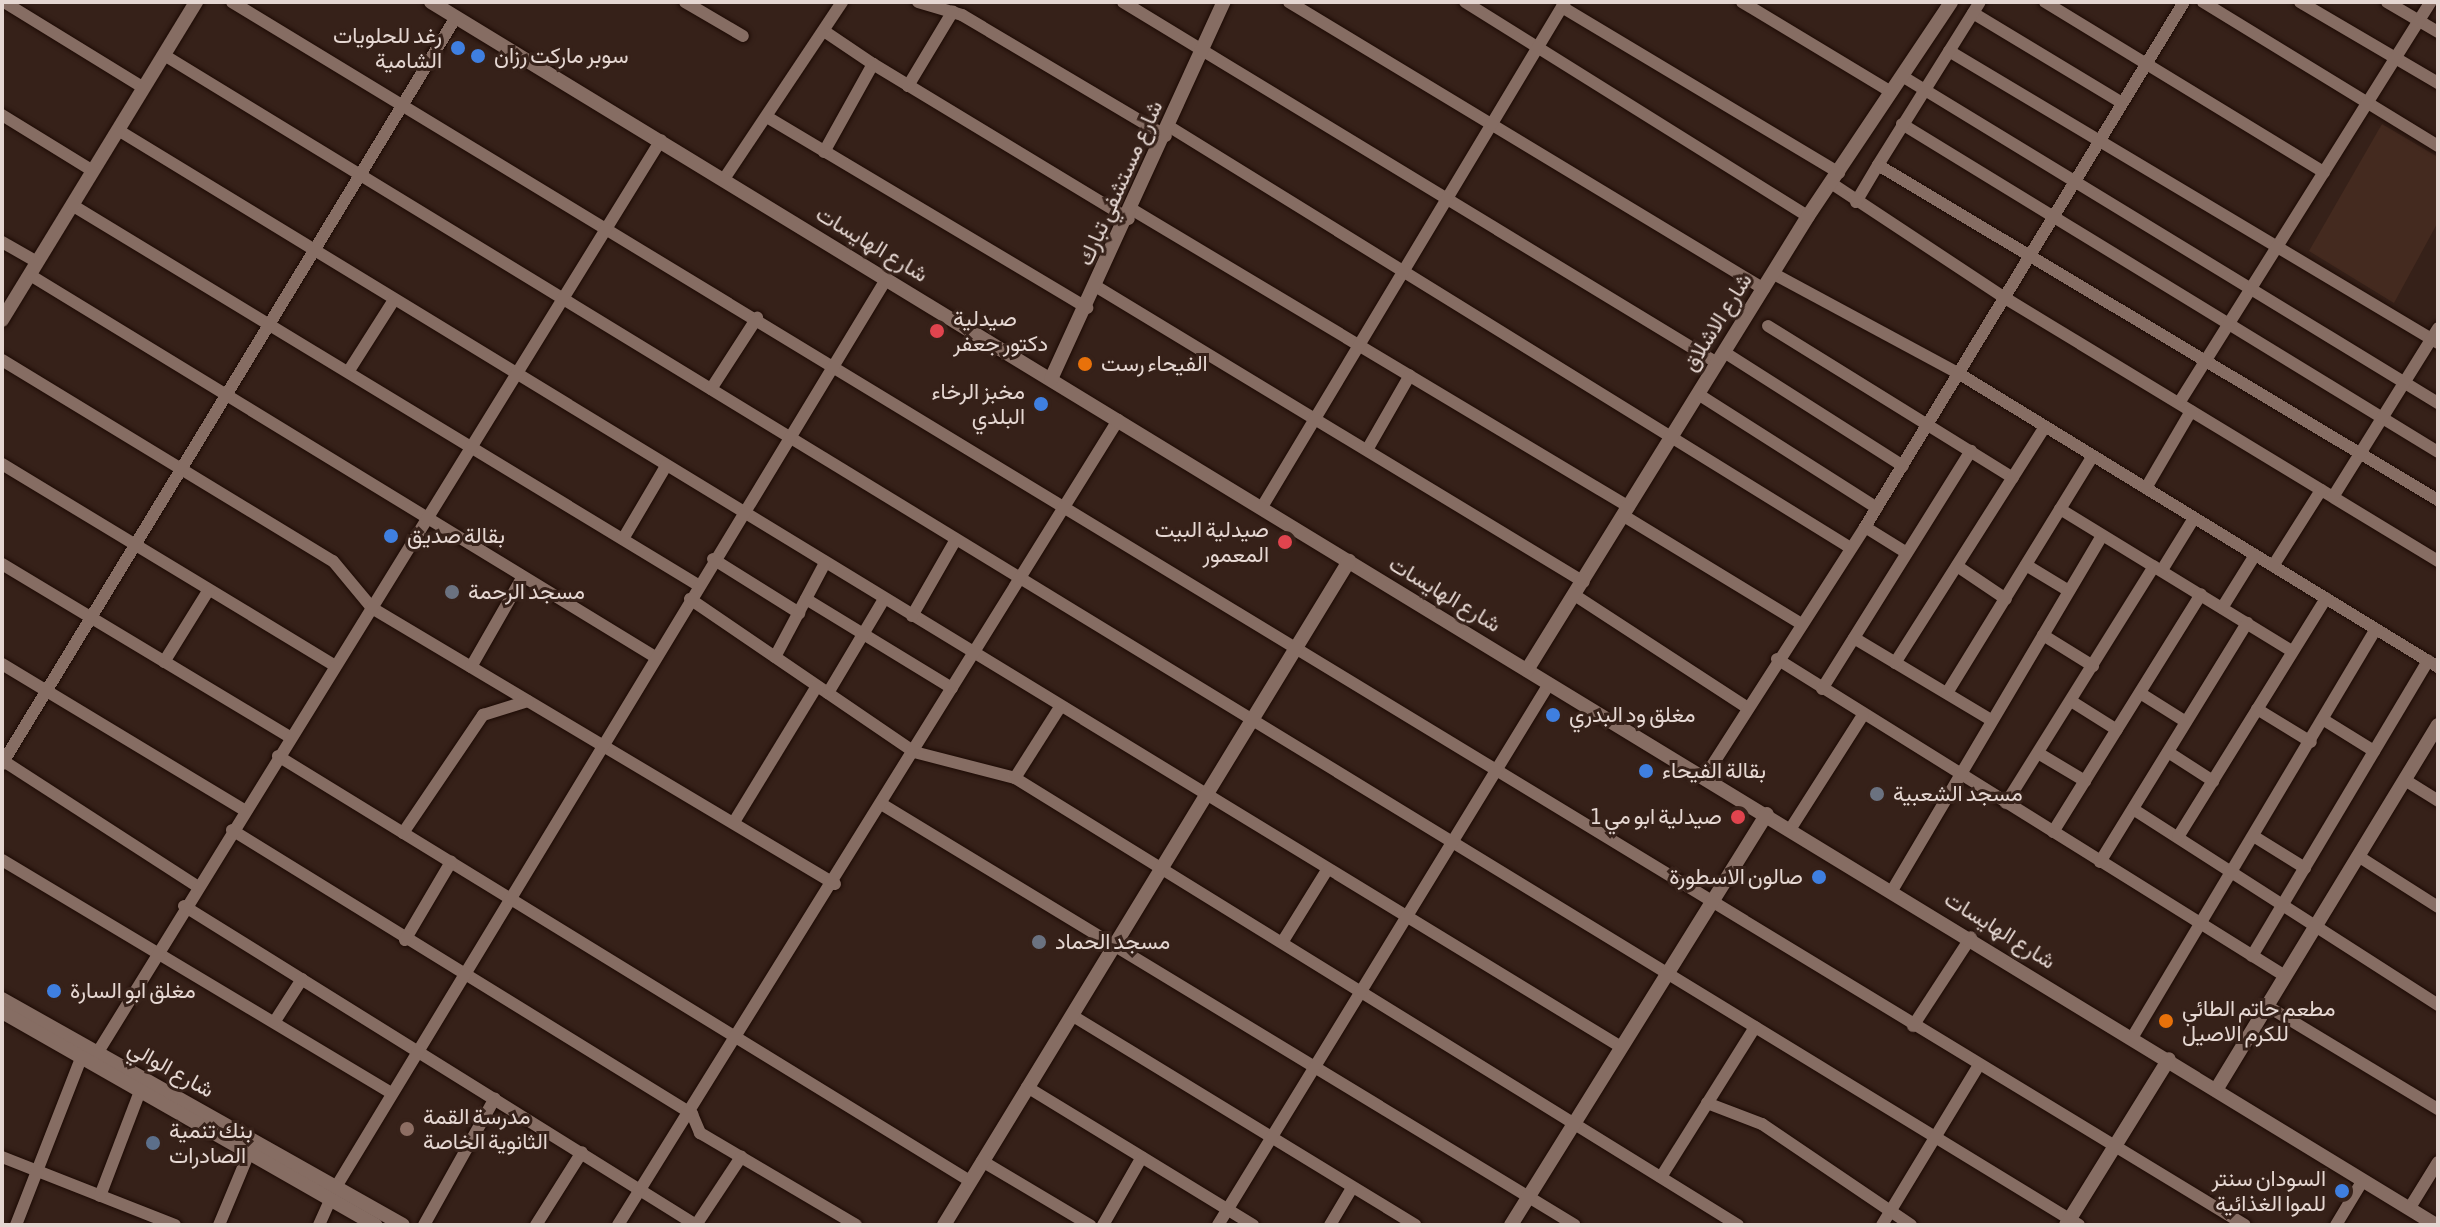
<!DOCTYPE html>
<meta charset="utf-8">
<style>
body{margin:0}
#map{position:relative;width:2440px;height:1227px;overflow:hidden;background:#362119;font-family:"Asap Condensed",Vazirmatn,sans-serif}
div>[style]{position:absolute}
[style*='--x']{left:calc(var(--x)*1px);top:calc(var(--y)*1px);width:calc(var(--w)*1px);rotate:calc(var(--a)*1deg)}
.built>*{inset:0;background:#442a1f}
.roads{filter:drop-shadow(0 0 2px #1c0a04) drop-shadow(0 0 2px #1c0a04)}
.minor>*{height:12px;margin:-6px;padding:0 6px;transform-origin:6px;border-radius:6px;background:#866d63}
.tertiary>*{height:14px;margin:-7px;padding:0 7px;transform-origin:7px;border-radius:7px;background:#866d63}
.dots>*{width:22px;height:22px;translate:-50% -50%;box-sizing:border-box;border:4px solid #362119;border-radius:50%}
span{translate:-50% -50%;white-space:nowrap;text-align:center;line-height:1.15;-webkit-text-stroke:6px #362119;paint-order:stroke}
.poi-label{font-size:22px;color:#e5d7d2}
.right{translate:-100% -50%;text-align:right}
.left{translate:0 -50%;text-align:left}
.street-label{font-size:22px;color:#e5d7d2}
.frame{position:absolute;inset:0;border:4px solid #e5d7d2;pointer-events:none}
</style>
<div id="map">
<div class="built">
<div style="clip-path:polygon(2382px 124px,2438px 157px,2438px 222px,2394px 303px,2309px 251px)"></div>
</div>
<div class="roads">
<div class="minor">
<div style="--x:4;--y:2;--w:164;--a:31.6"></div>
<div style="--x:232;--y:2;--w:2355;--a:31.28"></div>
<div style="--x:685;--y:2;--w:67;--a:30.4"></div>
<div style="--x:918;--y:2;--w:46;--a:16.5"></div>
<div style="--x:962;--y:15;--w:237;--a:30.7"></div>
<div style="--x:1123;--y:2;--w:695;--a:31.29"></div>
<div style="--x:1289;--y:2;--w:555;--a:31.14"></div>
<div style="--x:1465;--y:2;--w:404;--a:32"></div>
<div style="--x:1742;--y:2;--w:174;--a:31.1"></div>
<div style="--x:2045;--y:2;--w:327;--a:31.4"></div>
<div style="--x:2203;--y:2;--w:276;--a:31.5"></div>
<div style="--x:2300;--y:2;--w:160;--a:30.4"></div>
<div style="--x:2387;--y:2;--w:59;--a:30.5"></div>
<div style="--x:1562;--y:7;--w:323;--a:30.9"></div>
<div style="--x:1973;--y:13;--w:174;--a:31.1"></div>
<div style="--x:824;--y:31;--w:59;--a:34"></div>
<div style="--x:1949;--y:51;--w:570;--a:30.84"></div>
<div style="--x:164;--y:55;--w:2244;--a:31.42"></div>
<div style="--x:1902;--y:76;--w:628;--a:31.39"></div>
<div style="--x:908;--y:86;--w:87;--a:-59"></div>
<div style="--x:2;--y:115;--w:107;--a:31.6"></div>
<div style="--x:767;--y:117;--w:373;--a:30.8"></div>
<div style="--x:1902;--y:124;--w:628;--a:31.46"></div>
<div style="--x:1170;--y:127;--w:798;--a:31.74"></div>
<div style="--x:118;--y:130;--w:1761;--a:31.39"></div>
<div style="--x:824;--y:152;--w:101;--a:-60.9"></div>
<div style="--x:873;--y:64;--w:299;--a:31.2"></div>
<div style="--x:1878;--y:165;--w:192;--a:-58"></div>
<div style="--x:724;--y:179;--w:213;--a:-56.3"></div>
<div style="--x:1831;--y:183;--w:209;--a:33.5"></div>
<div style="--x:2005;--y:298;--w:507;--a:31.27"></div>
<div style="--x:1856;--y:202;--w:43;--a:-59.3"></div>
<div style="--x:1878;--y:165;--w:6;--a:31"></div>
<div style="--x:1883;--y:168;--w:647;--a:30.89"></div>
<div style="--x:72;--y:205;--w:732;--a:31.26"></div>
<div style="--x:1133;--y:210;--w:578;--a:30.91"></div>
<div style="--x:2;--y:242;--w:40;--a:29.7"></div>
<div style="--x:1774;--y:274;--w:209;--a:28.3"></div>
<div style="--x:1958;--y:373;--w:563;--a:31.49"></div>
<div style="--x:30;--y:275;--w:732;--a:31.43"></div>
<div style="--x:1097;--y:287;--w:569;--a:31.21"></div>
<div style="--x:1768;--y:326;--w:288;--a:31.8"></div>
<div style="--x:1724;--y:352;--w:212;--a:32.5"></div>
<div style="--x:2;--y:360;--w:387;--a:31.3"></div>
<div style="--x:333;--y:561;--w:61;--a:50.3"></div>
<div style="--x:372;--y:608;--w:539;--a:30.8"></div>
<div style="--x:350;--y:369;--w:82;--a:-57.5"></div>
<div style="--x:711;--y:389;--w:85;--a:-57.1"></div>
<div style="--x:1698;--y:394;--w:212;--a:32.5"></div>
<div style="--x:2179;--y:403;--w:474;--a:-57.9"></div>
<div style="--x:1367;--y:450;--w:86;--a:-60.2"></div>
<div style="--x:2;--y:464;--w:389;--a:31.2"></div>
<div style="--x:2146;--y:488;--w:89;--a:-59.7"></div>
<div style="--x:2333;--y:497;--w:199;--a:-58.1"></div>
<div style="--x:1262;--y:507;--w:589;--a:-59.04"></div>
<div style="--x:2060;--y:509;--w:272;--a:31.5"></div>
<div style="--x:1624;--y:516;--w:206;--a:31.3"></div>
<div style="--x:1865;--y:527;--w:49;--a:31.8"></div>
<div style="--x:623;--y:539;--w:85;--a:-59.5"></div>
<div style="--x:713;--y:559;--w:102;--a:32.1"></div>
<div style="--x:2;--y:564;--w:336;--a:31"></div>
<div style="--x:2026;--y:565;--w:50;--a:31.2"></div>
<div style="--x:1957;--y:566;--w:59;--a:34"></div>
<div style="--x:2273;--y:566;--w:90;--a:-57.7"></div>
<div style="--x:2162;--y:570;--w:61;--a:-58.4"></div>
<div style="--x:1576;--y:596;--w:203;--a:33.1"></div>
<div style="--x:690;--y:599;--w:271;--a:34.3"></div>
<div style="--x:914;--y:752;--w:104;--a:14.4"></div>
<div style="--x:1015;--y:778;--w:850;--a:31.73"></div>
<div style="--x:806;--y:599;--w:171;--a:31.4"></div>
<div style="--x:2222;--y:608;--w:62;--a:-58.1"></div>
<div style="--x:912;--y:616;--w:86;--a:-60.2"></div>
<div style="--x:2043;--y:635;--w:59;--a:31.8"></div>
<div style="--x:1854;--y:638;--w:160;--a:30.9"></div>
<div style="--x:775;--y:657;--w:106;--a:-62"></div>
<div style="--x:1777;--y:659;--w:599;--a:31.96"></div>
<div style="--x:164;--y:662;--w:84;--a:-58.2"></div>
<div style="--x:1895;--y:663;--w:280;--a:-57.6"></div>
<div style="--x:2;--y:664;--w:283;--a:31.1"></div>
<div style="--x:471;--y:667;--w:103;--a:-60.2"></div>
<div style="--x:1822;--y:689;--w:281;--a:-58"></div>
<div style="--x:828;--y:693;--w:109;--a:-59.2"></div>
<div style="--x:1947;--y:693;--w:278;--a:-58.4"></div>
<div style="--x:2140;--y:693;--w:54;--a:32.2"></div>
<div style="--x:2071;--y:701;--w:54;--a:32.2"></div>
<div style="--x:2257;--y:709;--w:63;--a:31.4"></div>
<div style="--x:2324;--y:720;--w:59;--a:31.8"></div>
<div style="--x:2168;--y:752;--w:54;--a:32.8"></div>
<div style="--x:2038;--y:753;--w:55;--a:30.8"></div>
<div style="--x:278;--y:756;--w:812;--a:31.56"></div>
<div style="--x:2;--y:760;--w:232;--a:32.9"></div>
<div style="--x:2;--y:764;--w:874;--a:-58.71"></div>
<div style="--x:1015;--y:778;--w:84;--a:-57.6"></div>
<div style="--x:1704;--y:778;--w:298;--a:-57.3"></div>
<div style="--x:1865;--y:527;--w:614;--a:-58.72"></div>
<div style="--x:2405;--y:780;--w:39;--a:32"></div>
<div style="--x:2006;--y:803;--w:279;--a:-58"></div>
<div style="--x:883;--y:805;--w:809;--a:31.26"></div>
<div style="--x:2133;--y:809;--w:363;--a:32.7"></div>
<div style="--x:734;--y:822;--w:159;--a:-58.6"></div>
<div style="--x:1791;--y:828;--w:134;--a:-57.5"></div>
<div style="--x:232;--y:830;--w:541;--a:31.69"></div>
<div style="--x:692;--y:1114;--w:21;--a:67"></div>
<div style="--x:700;--y:1133;--w:181;--a:30.5"></div>
<div style="--x:2053;--y:832;--w:280;--a:-58.1"></div>
<div style="--x:403;--y:833;--w:143;--a:-55.9"></div>
<div style="--x:483;--y:715;--w:47;--a:-17.3"></div>
<div style="--x:2178;--y:837;--w:281;--a:-58.2"></div>
<div style="--x:2255;--y:837;--w:59;--a:31.8"></div>
<div style="--x:2358;--y:856;--w:95;--a:32.5"></div>
<div style="--x:2;--y:860;--w:452;--a:30.9"></div>
<div style="--x:2100;--y:862;--w:281;--a:-58.4"></div>
<div style="--x:1893;--y:889;--w:410;--a:-59.4"></div>
<div style="--x:184;--y:906;--w:603;--a:31.92"></div>
<div style="--x:405;--y:940;--w:91;--a:-59.5"></div>
<div style="--x:1283;--y:941;--w:84;--a:-58.2"></div>
<div style="--x:2252;--y:956;--w:344;--a:-59.2"></div>
<div style="--x:2267;--y:1006;--w:200;--a:31.1"></div>
<div style="--x:1073;--y:1016;--w:401;--a:31.4"></div>
<div style="--x:275;--y:1021;--w:50;--a:-57.3"></div>
<div style="--x:1913;--y:1026;--w:106;--a:-56.9"></div>
<div style="--x:2132;--y:1038;--w:476;--a:-59.2"></div>
<div style="--x:93;--y:1060;--w:1081;--a:-58.31"></div>
<div style="--x:1027;--y:1087;--w:265;--a:31.4"></div>
<div style="--x:1707;--y:1103;--w:59;--a:20.9"></div>
<div style="--x:1762;--y:1124;--w:180;--a:34.1"></div>
<div style="--x:2;--y:1157;--w:186;--a:21.5"></div>
<div style="--x:982;--y:1161;--w:126;--a:30.7"></div>
<div style="--x:1661;--y:1177;--w:177;--a:-57.9"></div>
<div style="--x:336;--y:1187;--w:1063;--a:-58.78"></div>
<div style="--x:100;--y:1196;--w:112;--a:-69.1"></div>
<div style="--x:2409;--y:1209;--w:55;--a:-58.3"></div>
<div style="--x:16;--y:1225;--w:179;--a:-68.7"></div>
<div style="--x:219;--y:1225;--w:78;--a:-67.4"></div>
<div style="--x:319;--y:1225;--w:27;--a:-66"></div>
<div style="--x:424;--y:1225;--w:145;--a:-60.8"></div>
<div style="--x:536;--y:1225;--w:86;--a:-57.8"></div>
<div style="--x:618;--y:1225;--w:948;--a:-58.15"></div>
<div style="--x:696;--y:1225;--w:82;--a:-56.5"></div>
<div style="--x:1103;--y:1225;--w:78;--a:-60.2"></div>
<div style="--x:1218;--y:1225;--w:634;--a:-58.54"></div>
<div style="--x:1330;--y:1225;--w:43;--a:-59.3"></div>
<div style="--x:1882;--y:1225;--w:187;--a:-58.8"></div>
<div style="--x:2336;--y:1225;--w:52;--a:-59"></div>
</div>
<div class="tertiary">
<div style="--x:431;--y:2;--w:2349;--a:31.38"></div>
<div style="--x:2;--y:320;--w:373;--a:-58.6"></div>
<div style="--x:1051;--y:379;--w:415;--a:-65.4"></div>
<div style="--x:1527;--y:670;--w:534;--a:-58.24"></div>
<div style="--x:1808;--y:216;--w:257;--a:-56.2"></div>
<div style="--x:2;--y:999;--w:460;--a:29.4"></div>
<div style="--x:2;--y:1012;--w:430;--a:29.7"></div>
<div style="--x:2216;--y:1090;--w:427;--a:-58.7"></div>
<div style="--x:944;--y:1225;--w:778;--a:-58.62"></div>
<div style="--x:1511;--y:1225;--w:484;--a:-58.1"></div>
<div style="--x:2066;--y:1225;--w:195;--a:-58.2"></div>
</div>
</div>
<div class="dots">
<div style="left:458px;top:48px;background:#3f7fe0"></div>
<div style="left:478px;top:56px;background:#3f7fe0"></div>
<div style="left:937px;top:331px;background:#e0444e"></div>
<div style="left:1085px;top:364px;background:#e8710a"></div>
<div style="left:1041px;top:404px;background:#3f7fe0"></div>
<div style="left:391px;top:536px;background:#3f7fe0"></div>
<div style="left:1285px;top:542px;background:#e0444e"></div>
<div style="left:452px;top:592px;background:#6b7280"></div>
<div style="left:1553px;top:715px;background:#3f7fe0"></div>
<div style="left:1646px;top:771px;background:#3f7fe0"></div>
<div style="left:1877px;top:794px;background:#6b7280"></div>
<div style="left:1738px;top:817px;background:#e0444e"></div>
<div style="left:1819px;top:877px;background:#3f7fe0"></div>
<div style="left:1039px;top:942px;background:#6b7280"></div>
<div style="left:54px;top:991px;background:#3f7fe0"></div>
<div style="left:2166px;top:1021px;background:#e8710a"></div>
<div style="left:407px;top:1129px;background:#8d6e63"></div>
<div style="left:153px;top:1143px;background:#5c6f8a"></div>
<div style="left:2342px;top:1191px;background:#3f7fe0"></div>
</div>
<div class="poi-label">
<span class="right" style="left:442px;top:48px">رغد للحلويات<br>الشامية</span>
<span class="left" style="left:494px;top:56px">سوبر ماركت رزان</span>
<span class="left" style="left:953px;top:331px">صيدلية<br>دكتور جعفر</span>
<span class="left" style="left:1101px;top:364px">الفيحاء رست</span>
<span class="right" style="left:1025px;top:404px">مخبز الرخاء<br>البلدي</span>
<span class="right" style="left:1269px;top:542px">صيدلية البيت<br>المعمور</span>
<span class="left" style="left:407px;top:536px">بقالة صديق</span>
<span class="left" style="left:468px;top:592px">مسجد الرحمة</span>
<span class="left" style="left:1569px;top:715px">مغلق ود البدري</span>
<span class="left" style="left:1662px;top:771px">بقالة الفيحاء</span>
<span class="left" style="left:1893px;top:794px">مسجد الشعبية</span>
<span class="right" style="left:1722px;top:817px">صيدلية ابو مي 1</span>
<span class="right" style="left:1803px;top:877px">صالون الاسطورة</span>
<span class="left" style="left:1055px;top:942px">مسجد الحماد</span>
<span class="left" style="left:70px;top:991px">مغلق ابو السارة</span>
<span class="left" style="left:2182px;top:1021px">مطعم حاتم الطائي<br>للكرم الاصيل</span>
<span class="left" style="left:423px;top:1129px">مدرسة القمة<br>الثانوية الخاصة</span>
<span class="left" style="left:169px;top:1143px">بنك تنمية<br>الصادرات</span>
<span class="right" style="left:2326px;top:1191px">السودان سنتر<br>للموا الغذائية</span>
</div>
<div class="street-label">
<span style="left:1120px;top:183px;rotate:-66deg">شارع مستشفي تبارك</span>
<span style="left:872px;top:244px;rotate:31deg">شارع الهايسات</span>
<span style="left:1717px;top:322px;rotate:-58deg">شارع الاشلاق</span>
<span style="left:1445px;top:594px;rotate:31deg">شارع الهايسات</span>
<span style="left:2000px;top:930px;rotate:32deg">شارع الهايسات</span>
<span style="left:171px;top:1069px;rotate:29deg">شارع الوالي</span>
</div>
<div class="frame"></div>
</div>
